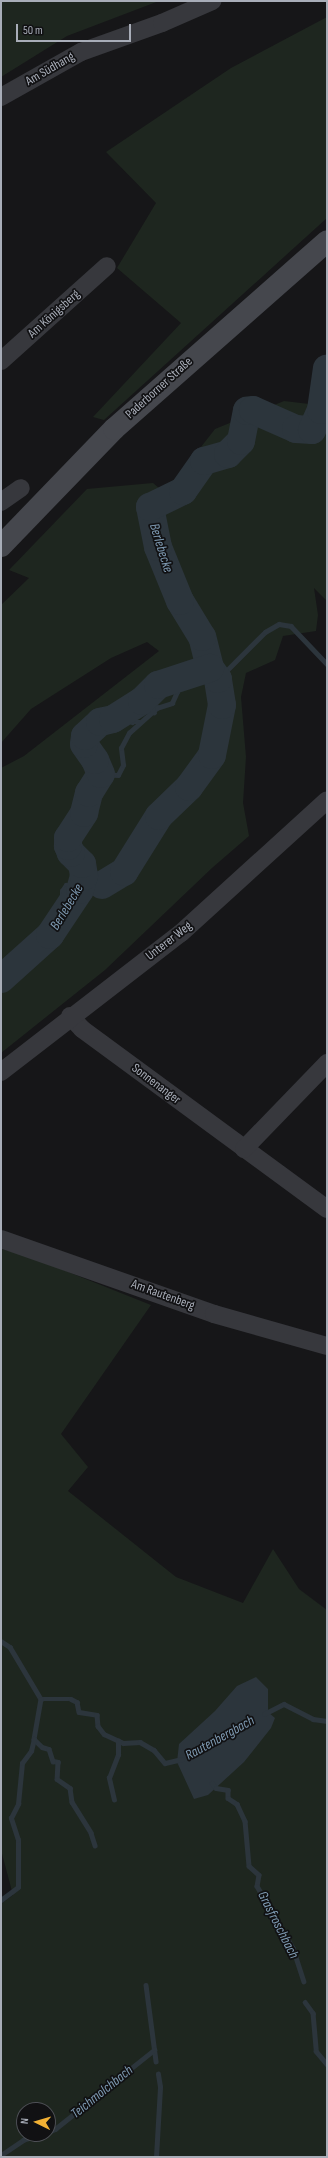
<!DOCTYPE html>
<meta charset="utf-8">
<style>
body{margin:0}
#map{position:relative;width:328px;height:2158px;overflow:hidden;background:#161618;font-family:"Sofia Sans Condensed",sans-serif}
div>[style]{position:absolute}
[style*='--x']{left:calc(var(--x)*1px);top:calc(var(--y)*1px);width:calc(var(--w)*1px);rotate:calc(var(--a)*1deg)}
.green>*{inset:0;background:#1e261f}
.water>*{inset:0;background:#2c353c}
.stream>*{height:4.5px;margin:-2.25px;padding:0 2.25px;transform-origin:2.25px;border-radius:2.25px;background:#2c353c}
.river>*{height:28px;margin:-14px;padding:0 14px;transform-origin:14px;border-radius:14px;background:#2c353c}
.minor>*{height:18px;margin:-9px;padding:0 9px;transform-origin:9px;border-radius:9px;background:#37383d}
.secondary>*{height:22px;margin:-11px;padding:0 11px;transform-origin:11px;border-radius:11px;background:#45474d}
span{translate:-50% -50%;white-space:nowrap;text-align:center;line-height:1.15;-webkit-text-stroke:3.5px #111113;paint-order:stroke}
.street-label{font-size:13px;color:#a8adb8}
.water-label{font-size:14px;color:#7f9bb3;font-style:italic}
.frame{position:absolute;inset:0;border:2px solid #a8adb8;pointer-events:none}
.north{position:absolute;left:16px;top:2102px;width:40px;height:40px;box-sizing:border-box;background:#111113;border:1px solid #4d4f55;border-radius:50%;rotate:275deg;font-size:11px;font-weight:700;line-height:16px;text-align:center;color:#a8adb8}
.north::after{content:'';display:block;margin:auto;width:14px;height:18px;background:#f2b134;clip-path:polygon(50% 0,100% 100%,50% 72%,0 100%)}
.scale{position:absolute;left:16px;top:24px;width:115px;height:18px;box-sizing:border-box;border:2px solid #a8adb8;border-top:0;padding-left:5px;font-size:12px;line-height:14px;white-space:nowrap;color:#a8adb8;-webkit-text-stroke:3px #111113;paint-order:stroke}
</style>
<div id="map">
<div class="green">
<div style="clip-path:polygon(1px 1px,159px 1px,67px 36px,1px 77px)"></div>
<div style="clip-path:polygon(327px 17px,327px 218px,104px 420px,93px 417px,181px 323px,117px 268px,156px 203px,106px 152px,231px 68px)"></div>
<div style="clip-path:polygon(327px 400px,327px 601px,314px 588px,318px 615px,316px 631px,283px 636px,275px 660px,246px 673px,241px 697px,246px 757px,243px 803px,249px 836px,212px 868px,105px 970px,1px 1053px,1px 768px,24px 756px,159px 651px,147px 642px,111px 658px,31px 709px,1px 743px,1px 605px,29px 578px,9px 570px,87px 489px,153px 483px,165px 493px,215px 429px,284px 401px,318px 405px)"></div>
<div style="clip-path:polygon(evenodd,1px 1249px,23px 1254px,151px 1305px,61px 1434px,88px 1467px,68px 1491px,176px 1577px,243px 1603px,273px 1549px,299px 1589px,327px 1610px,327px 2157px,1px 2157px,1px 1904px,13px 1895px,1px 1850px,1px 1249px,24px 2110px,48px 2110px,48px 2134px,24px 2134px,24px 2110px)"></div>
</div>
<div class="water">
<div style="clip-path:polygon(256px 1677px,268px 1689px,268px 1712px,275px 1718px,271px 1728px,244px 1762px,208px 1795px,194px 1799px,177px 1762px,179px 1744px,215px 1711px,237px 1686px)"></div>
</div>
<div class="stream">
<div style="--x:218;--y:679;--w:66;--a:-45"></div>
<div style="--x:265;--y:632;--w:16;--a:-30"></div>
<div style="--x:279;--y:624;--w:12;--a:9"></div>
<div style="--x:291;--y:626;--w:52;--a:46.5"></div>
<div style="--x:147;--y:698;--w:16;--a:63"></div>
<div style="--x:119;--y:715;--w:15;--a:28"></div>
<div style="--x:132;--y:722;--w:8;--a:0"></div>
<div style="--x:101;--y:774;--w:17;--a:3"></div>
<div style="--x:118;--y:775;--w:11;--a:-63"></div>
<div style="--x:123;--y:765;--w:17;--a:-97"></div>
<div style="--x:121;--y:748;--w:17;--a:-62"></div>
<div style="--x:129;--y:733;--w:38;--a:-42"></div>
<div style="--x:157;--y:708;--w:16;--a:-18"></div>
<div style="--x:172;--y:703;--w:12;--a:-66"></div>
<div style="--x:177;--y:692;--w:12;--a:-90"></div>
<div style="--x:62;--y:913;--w:22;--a:-90"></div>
<div style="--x:62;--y:891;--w:7;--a:-56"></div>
<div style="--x:66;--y:885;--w:16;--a:0"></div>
<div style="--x:1;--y:1641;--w:11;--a:34"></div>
<div style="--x:10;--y:1647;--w:61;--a:59.2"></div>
<div style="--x:41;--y:1699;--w:30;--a:0"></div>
<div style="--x:71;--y:1699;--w:7;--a:27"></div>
<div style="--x:77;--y:1702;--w:10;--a:79"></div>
<div style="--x:79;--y:1712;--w:18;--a:9"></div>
<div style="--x:97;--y:1715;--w:11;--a:85"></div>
<div style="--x:98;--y:1726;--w:10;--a:53"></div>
<div style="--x:104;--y:1734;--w:21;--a:25"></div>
<div style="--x:123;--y:1743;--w:17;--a:-3"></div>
<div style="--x:140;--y:1742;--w:16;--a:30"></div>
<div style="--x:154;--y:1750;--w:17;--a:50"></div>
<div style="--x:165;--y:1763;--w:17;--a:-13"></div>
<div style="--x:41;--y:1699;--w:41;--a:99.9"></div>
<div style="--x:34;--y:1739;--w:11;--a:45"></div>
<div style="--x:42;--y:1747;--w:7;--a:16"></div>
<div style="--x:49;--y:1749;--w:13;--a:72"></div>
<div style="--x:53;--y:1761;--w:5;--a:11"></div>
<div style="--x:58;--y:1762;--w:17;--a:93"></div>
<div style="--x:57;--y:1779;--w:16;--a:35"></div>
<div style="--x:70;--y:1788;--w:14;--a:82"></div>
<div style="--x:72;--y:1802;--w:36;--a:58"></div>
<div style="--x:91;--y:1833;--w:13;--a:72"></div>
<div style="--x:264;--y:1714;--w:22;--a:-27"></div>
<div style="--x:284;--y:1704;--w:33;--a:27"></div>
<div style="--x:313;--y:1719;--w:14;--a:8"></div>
<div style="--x:212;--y:1783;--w:6;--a:51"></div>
<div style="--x:216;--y:1788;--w:12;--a:9"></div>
<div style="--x:228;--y:1790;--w:8;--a:90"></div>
<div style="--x:228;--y:1798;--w:11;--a:34"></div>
<div style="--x:237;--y:1804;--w:19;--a:65"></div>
<div style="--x:245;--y:1821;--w:45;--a:84.9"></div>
<div style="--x:249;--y:1866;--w:13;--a:42"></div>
<div style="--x:259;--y:1875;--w:11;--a:100"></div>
<div style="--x:257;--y:1886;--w:72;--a:59.9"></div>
<div style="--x:293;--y:1948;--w:35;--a:72"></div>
<div style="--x:114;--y:1800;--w:23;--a:-103"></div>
<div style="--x:109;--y:1778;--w:25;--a:-69"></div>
<div style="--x:118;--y:1755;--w:14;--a:-90"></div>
<div style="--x:1;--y:1900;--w:21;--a:-37"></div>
<div style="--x:18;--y:1887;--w:47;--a:-90"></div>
<div style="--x:18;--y:1840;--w:23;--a:-108"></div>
<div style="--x:11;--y:1818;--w:16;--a:-63"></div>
<div style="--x:18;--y:1804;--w:41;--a:-84.4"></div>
<div style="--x:22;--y:1763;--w:15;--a:-53"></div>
<div style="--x:31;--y:1751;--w:12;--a:-76"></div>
<div style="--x:146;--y:1985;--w:77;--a:82.5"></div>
<div style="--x:305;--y:2002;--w:14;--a:54"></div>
<div style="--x:313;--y:2013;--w:38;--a:85"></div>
<div style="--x:316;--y:2051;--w:17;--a:50"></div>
<div style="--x:48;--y:2132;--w:8;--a:-23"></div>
<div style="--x:55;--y:2129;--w:127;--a:-38.6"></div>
<div style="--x:1;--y:2155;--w:27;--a:-34"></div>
<div style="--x:23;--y:2140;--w:20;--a:-18"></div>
<div style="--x:156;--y:2157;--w:70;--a:-86.7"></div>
<div style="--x:160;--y:2087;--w:13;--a:-99"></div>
</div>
<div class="river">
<div style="--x:102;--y:885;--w:26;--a:-31"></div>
<div style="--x:124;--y:872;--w:66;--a:-58"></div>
<div style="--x:159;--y:816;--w:42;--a:-44"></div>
<div style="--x:189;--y:787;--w:39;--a:-54"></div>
<div style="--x:212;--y:755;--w:51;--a:-78.7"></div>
<div style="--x:222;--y:705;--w:26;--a:-99"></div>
<div style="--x:218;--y:679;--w:14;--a:-126"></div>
<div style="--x:210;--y:668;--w:32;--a:-104"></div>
<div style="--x:202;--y:637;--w:42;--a:-121.4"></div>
<div style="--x:180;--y:601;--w:58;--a:-112.2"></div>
<div style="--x:158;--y:547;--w:41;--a:-101.3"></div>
<div style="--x:150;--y:507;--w:37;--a:-26"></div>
<div style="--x:183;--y:491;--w:37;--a:-55"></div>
<div style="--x:204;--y:461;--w:25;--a:-16"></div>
<div style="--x:228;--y:454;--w:18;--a:-45"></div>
<div style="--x:241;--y:441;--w:31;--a:-79"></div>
<div style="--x:247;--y:411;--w:6;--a:-9"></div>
<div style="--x:253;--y:410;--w:47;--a:23.8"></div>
<div style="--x:296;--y:429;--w:16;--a:4"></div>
<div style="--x:312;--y:430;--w:22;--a:-66"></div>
<div style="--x:321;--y:410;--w:42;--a:-81.9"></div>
<div style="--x:1;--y:979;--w:66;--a:-41.9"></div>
<div style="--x:50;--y:935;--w:54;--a:-56.3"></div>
<div style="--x:80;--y:890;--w:15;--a:-74"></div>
<div style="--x:84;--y:876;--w:12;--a:-99"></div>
<div style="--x:82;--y:864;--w:16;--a:-135"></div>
<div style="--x:71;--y:853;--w:8;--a:-113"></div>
<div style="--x:68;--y:846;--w:8;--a:-90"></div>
<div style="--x:68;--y:838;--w:30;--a:-57"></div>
<div style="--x:84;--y:813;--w:21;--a:-76"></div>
<div style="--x:89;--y:793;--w:22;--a:-58"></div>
<div style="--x:101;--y:774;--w:15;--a:-113"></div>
<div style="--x:95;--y:760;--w:19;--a:-125"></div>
<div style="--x:84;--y:744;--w:8;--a:-83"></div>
<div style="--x:85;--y:736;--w:21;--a:-43"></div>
<div style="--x:100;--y:722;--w:13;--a:-13"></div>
<div style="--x:113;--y:719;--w:34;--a:-32"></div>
<div style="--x:142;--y:701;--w:23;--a:-45"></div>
<div style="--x:158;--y:685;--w:55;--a:-18.1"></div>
</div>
<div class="minor">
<div style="--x:1;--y:97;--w:92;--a:-29.4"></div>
<div style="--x:81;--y:52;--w:86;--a:-19.7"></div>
<div style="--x:162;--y:23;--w:55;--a:-23.7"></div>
<div style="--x:1;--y:361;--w:142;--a:-41.9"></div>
<div style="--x:1;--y:502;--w:24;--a:-35"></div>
<div style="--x:70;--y:1016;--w:18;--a:47"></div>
<div style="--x:82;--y:1029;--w:304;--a:36.3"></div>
<div style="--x:1;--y:1072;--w:227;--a:-37.7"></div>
<div style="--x:181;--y:933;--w:197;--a:-42.3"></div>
<div style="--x:244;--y:1149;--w:120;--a:-46"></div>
<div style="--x:1;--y:1239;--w:226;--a:19.4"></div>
<div style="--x:214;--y:1314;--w:117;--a:15.8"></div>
</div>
<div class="secondary">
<div style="--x:1;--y:546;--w:163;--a:-46"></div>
<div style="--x:114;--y:429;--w:284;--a:-41.4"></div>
</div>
<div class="street-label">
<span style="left:50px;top:69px;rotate:-30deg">Am Südhang</span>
<span style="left:54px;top:314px;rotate:-42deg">Am Königsberg</span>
<span style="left:159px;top:388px;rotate:-42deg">Paderborner Straße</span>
<span style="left:169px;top:941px;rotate:-38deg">Unterer Weg</span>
<span style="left:156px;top:1084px;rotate:37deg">Sonnenanger</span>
<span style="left:163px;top:1295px;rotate:20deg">Am Rautenberg</span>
</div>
<div class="water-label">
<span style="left:161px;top:548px;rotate:73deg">Berlebecke</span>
<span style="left:67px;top:907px;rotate:-59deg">Berlebecke</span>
<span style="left:220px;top:1738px;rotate:-29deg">Rautenbergbach</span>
<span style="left:278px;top:1925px;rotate:63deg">Grasfroschbach</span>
<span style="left:102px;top:2092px;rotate:-39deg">Teichmolchbach</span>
</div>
<div class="frame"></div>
<div class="north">N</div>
<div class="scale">50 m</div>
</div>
